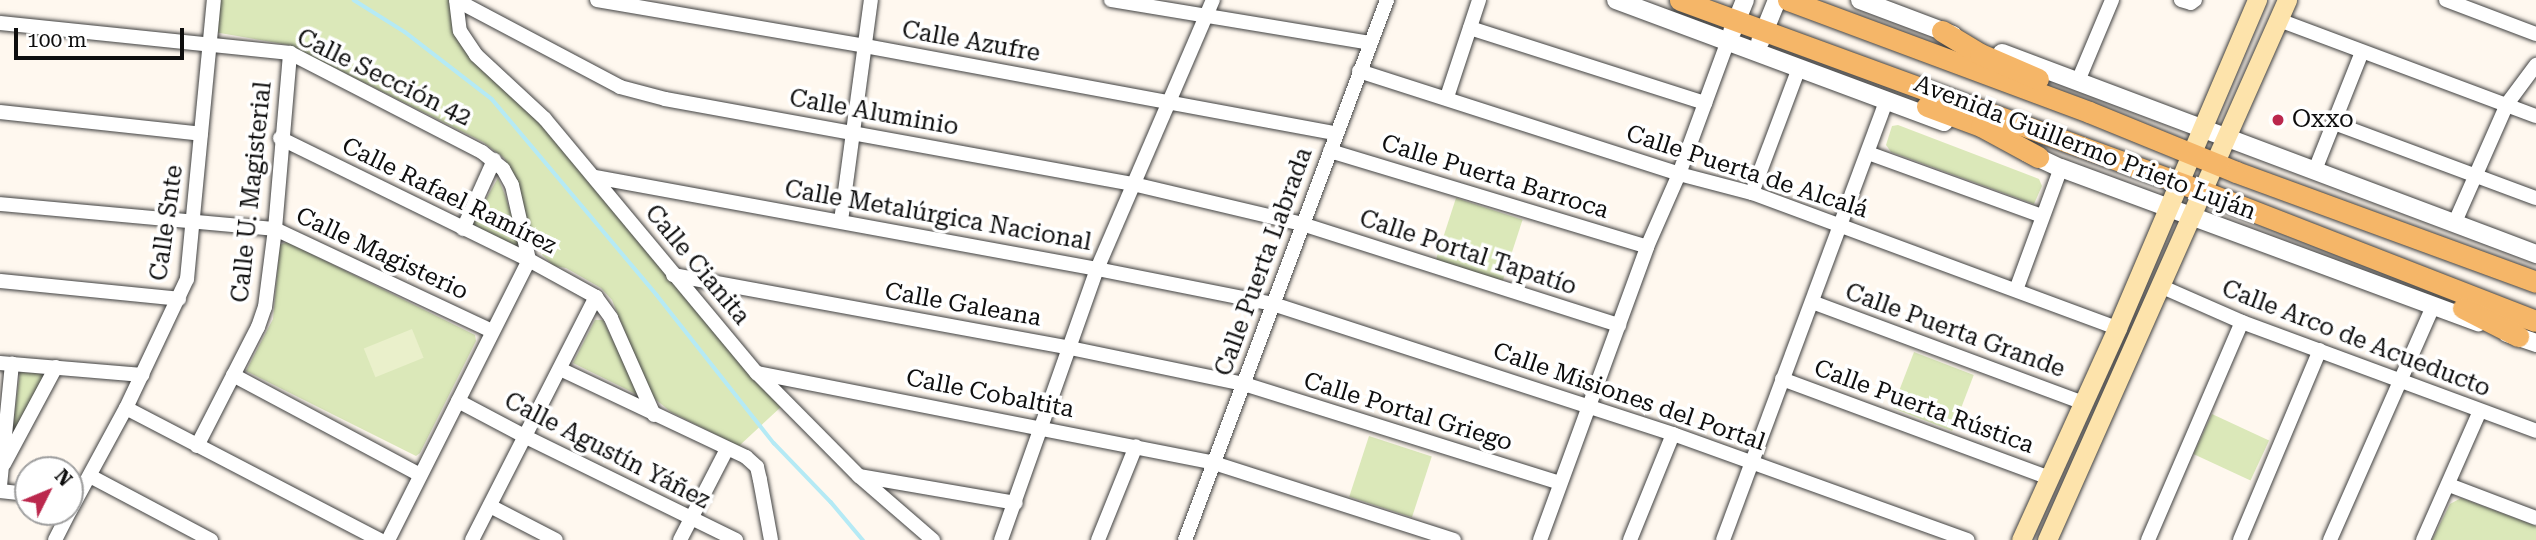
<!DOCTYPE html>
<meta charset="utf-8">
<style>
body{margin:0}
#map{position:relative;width:2536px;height:540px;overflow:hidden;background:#fff8ef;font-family:"Roboto Serif",serif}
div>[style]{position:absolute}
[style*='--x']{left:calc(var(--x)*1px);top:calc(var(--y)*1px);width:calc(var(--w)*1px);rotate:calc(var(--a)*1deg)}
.green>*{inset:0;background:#dbe8b9;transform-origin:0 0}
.pitch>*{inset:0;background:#eaf0cb;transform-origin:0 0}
.stream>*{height:3.5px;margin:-1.75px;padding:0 1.75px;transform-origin:1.75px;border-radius:1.75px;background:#b5eaf5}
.roads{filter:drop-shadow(0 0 2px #414141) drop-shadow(0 0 2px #414141)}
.minor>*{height:14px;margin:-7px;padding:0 7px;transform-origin:7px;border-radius:7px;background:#fff}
.tertiary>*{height:18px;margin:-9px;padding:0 9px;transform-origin:9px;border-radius:9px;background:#fff}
.secondary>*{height:19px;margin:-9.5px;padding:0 9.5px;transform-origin:9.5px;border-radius:9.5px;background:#fde3ab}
.primary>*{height:21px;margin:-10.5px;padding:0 10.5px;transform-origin:10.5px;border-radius:10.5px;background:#f5b668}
.dots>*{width:19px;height:19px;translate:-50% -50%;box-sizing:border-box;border:4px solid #fff;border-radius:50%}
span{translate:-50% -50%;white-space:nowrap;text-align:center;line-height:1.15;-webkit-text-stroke:7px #fff;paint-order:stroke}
.street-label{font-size:24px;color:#0e0e0e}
.poi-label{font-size:24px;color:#0e0e0e}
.left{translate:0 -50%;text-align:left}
.north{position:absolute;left:14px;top:456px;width:70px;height:70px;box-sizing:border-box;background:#fff;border:2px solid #9f9f9f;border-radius:50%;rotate:47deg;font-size:19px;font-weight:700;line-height:28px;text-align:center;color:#0e0e0e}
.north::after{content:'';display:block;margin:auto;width:24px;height:32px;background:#bb284d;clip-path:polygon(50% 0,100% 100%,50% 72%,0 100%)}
.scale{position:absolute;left:14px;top:28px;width:170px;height:32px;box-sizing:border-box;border:4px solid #0e0e0e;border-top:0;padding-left:9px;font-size:21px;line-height:24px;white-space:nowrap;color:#0e0e0e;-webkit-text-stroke:5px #fff;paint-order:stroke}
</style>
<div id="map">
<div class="green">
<div style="clip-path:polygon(218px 0,451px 0,454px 32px,531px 106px,782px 406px,739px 446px,671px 412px,655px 399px,647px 386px,612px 300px,601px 288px,566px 268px,554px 266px,540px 253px,531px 234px,517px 180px,504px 158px,483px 142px,289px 45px,214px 32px)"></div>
<div style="clip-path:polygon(1898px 125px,2039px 179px,2042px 186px,2034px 204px,1891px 152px,1886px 145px,1892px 126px)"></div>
<div style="clip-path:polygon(498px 178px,505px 195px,522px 249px,474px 226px,474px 220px)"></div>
<div style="left:1456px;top:198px;width:70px;height:65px;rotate:18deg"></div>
<div style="clip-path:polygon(287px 242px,475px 335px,476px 341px,420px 453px,416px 456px,246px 371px,273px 319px,280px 245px)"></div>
<div style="clip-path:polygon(595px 320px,603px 320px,640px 396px,573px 363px)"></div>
<div style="left:1914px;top:352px;width:64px;height:60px;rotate:21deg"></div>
<div style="clip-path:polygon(20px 372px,44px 374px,11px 443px)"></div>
<div style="left:2212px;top:414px;width:63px;height:44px;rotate:25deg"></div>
<div style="left:1369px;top:436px;width:66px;height:64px;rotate:18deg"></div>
<div style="clip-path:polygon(2461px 498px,2536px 526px,2536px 540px,2432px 540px,2450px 504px)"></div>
</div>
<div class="pitch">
<div style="left:412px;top:329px;width:31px;height:52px;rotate:68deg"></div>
</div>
<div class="stream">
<div style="--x:354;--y:0;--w:60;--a:32.1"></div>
<div style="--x:405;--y:32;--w:110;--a:37.6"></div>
<div style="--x:492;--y:99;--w:256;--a:49.9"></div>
<div style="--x:657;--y:295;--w:189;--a:51.7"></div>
<div style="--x:774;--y:443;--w:82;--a:46"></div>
<div style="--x:831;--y:502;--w:50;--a:49.9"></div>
</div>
<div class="roads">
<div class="minor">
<div style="--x:456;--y:0;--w:186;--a:27.9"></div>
<div style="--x:620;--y:87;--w:47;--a:14.9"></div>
<div style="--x:665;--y:99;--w:476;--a:10.3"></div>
<div style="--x:1133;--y:184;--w:174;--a:13.3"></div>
<div style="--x:1302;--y:224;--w:333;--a:17.7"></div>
<div style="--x:456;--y:0;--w:31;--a:83"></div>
<div style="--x:460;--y:31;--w:29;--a:56"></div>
<div style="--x:476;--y:55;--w:94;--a:42.8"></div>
<div style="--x:545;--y:119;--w:331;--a:50.2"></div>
<div style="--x:757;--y:373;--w:145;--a:45.3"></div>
<div style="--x:859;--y:476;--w:98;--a:40.9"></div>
<div style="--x:597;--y:0;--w:272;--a:9.7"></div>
<div style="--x:865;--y:46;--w:479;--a:10.5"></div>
<div style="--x:1111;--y:0;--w:263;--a:9.4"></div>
<div style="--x:2181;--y:0;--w:10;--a:17"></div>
<div style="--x:2191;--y:3;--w:5;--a:-37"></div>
<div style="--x:2446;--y:0;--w:96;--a:20.7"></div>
<div style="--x:2279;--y:20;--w:274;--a:20.5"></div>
<div style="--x:0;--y:23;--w:292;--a:5.9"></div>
<div style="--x:290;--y:53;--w:216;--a:27.3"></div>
<div style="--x:482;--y:152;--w:27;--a:39"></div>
<div style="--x:503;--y:169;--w:18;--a:61"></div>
<div style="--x:512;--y:185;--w:77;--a:77.2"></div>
<div style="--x:529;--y:260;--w:313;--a:116.7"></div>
<div style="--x:1470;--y:28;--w:247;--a:17.7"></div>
<div style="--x:1359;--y:71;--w:336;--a:17.8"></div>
<div style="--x:1679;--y:174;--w:75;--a:14.6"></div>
<div style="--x:1752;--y:193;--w:389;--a:20.3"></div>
<div style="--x:2078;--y:81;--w:88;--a:-67.2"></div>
<div style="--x:1447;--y:97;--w:102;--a:-71.7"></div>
<div style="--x:0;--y:112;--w:202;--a:6.2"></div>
<div style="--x:2334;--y:123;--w:215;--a:20.4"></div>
<div style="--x:280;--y:138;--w:277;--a:26.1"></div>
<div style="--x:529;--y:260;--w:77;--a:28.9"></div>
<div style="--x:596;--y:297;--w:26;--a:54"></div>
<div style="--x:611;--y:318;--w:106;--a:66.1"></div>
<div style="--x:1330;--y:151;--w:331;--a:16.8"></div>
<div style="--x:1868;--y:153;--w:185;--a:19.9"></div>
<div style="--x:2315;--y:170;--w:127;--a:-68.3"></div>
<div style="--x:595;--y:177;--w:510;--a:10.39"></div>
<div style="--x:1097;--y:269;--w:179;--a:11.2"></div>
<div style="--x:1273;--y:304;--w:421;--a:18"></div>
<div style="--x:1673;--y:434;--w:313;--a:19.8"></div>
<div style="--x:1752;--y:193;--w:134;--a:-69.4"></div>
<div style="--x:0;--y:204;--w:276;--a:5.2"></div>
<div style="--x:275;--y:229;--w:240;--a:25.2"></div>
<div style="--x:841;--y:221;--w:223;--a:-82.3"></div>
<div style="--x:2455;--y:222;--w:129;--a:-66.2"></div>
<div style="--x:2507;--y:104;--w:49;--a:-53.4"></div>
<div style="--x:463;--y:229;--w:76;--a:-65.8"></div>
<div style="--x:673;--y:275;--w:404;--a:10.4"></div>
<div style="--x:1070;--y:348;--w:178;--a:11.7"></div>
<div style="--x:1244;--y:384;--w:330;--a:17.4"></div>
<div style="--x:0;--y:281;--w:180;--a:5.7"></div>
<div style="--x:2160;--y:286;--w:90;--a:23.7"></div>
<div style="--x:2242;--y:322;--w:314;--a:20.3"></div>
<div style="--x:2016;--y:290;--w:130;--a:-69.8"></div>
<div style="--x:1812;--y:302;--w:289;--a:20.4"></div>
<div style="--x:0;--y:363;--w:143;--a:4.8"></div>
<div style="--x:560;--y:369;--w:206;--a:25.3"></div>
<div style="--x:746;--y:457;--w:15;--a:42"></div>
<div style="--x:757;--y:467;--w:13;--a:77"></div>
<div style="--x:760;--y:480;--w:61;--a:79.6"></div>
<div style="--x:757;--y:373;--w:466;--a:11.1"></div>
<div style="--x:1214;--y:463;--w:252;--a:17.8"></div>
<div style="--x:233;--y:375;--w:212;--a:28.1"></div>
<div style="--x:1782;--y:379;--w:285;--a:20.3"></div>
<div style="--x:458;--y:401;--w:77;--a:27.9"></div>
<div style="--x:526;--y:437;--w:234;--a:26.1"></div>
<div style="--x:126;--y:408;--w:286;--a:27.5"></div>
<div style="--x:197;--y:446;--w:134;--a:-62.9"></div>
<div style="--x:258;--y:327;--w:21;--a:-71"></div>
<div style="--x:265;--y:307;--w:79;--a:-82.7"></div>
<div style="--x:275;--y:229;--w:177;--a:-85.1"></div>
<div style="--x:4;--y:464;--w:110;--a:-61.8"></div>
<div style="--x:90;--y:476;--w:137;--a:27.9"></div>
<div style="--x:860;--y:476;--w:158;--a:9.8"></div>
<div style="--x:2449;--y:485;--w:93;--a:20.8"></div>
<div style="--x:0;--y:486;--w:123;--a:-84.4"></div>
<div style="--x:0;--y:491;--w:28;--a:6"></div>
<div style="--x:490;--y:506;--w:74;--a:27.3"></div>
<div style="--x:70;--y:511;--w:117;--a:-61.5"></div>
<div style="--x:126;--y:408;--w:143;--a:-64.7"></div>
<div style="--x:187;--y:279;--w:280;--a:-84.5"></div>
<div style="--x:55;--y:540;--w:31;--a:-63"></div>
<div style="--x:472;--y:540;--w:273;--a:-63"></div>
<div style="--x:680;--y:540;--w:102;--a:-62.7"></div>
<div style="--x:1001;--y:540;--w:288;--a:-70.5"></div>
<div style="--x:1097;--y:269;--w:293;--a:-66.7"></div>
<div style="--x:1098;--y:540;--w:101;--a:-68"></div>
<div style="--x:1185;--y:540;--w:577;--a:-69.49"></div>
<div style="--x:1540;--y:540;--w:312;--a:-69.9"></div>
<div style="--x:1647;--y:247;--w:80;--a:-66.3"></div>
<div style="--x:1679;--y:174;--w:142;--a:-69.8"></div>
<div style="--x:1630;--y:540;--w:114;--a:-67.9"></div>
<div style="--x:1723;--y:540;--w:468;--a:-69.6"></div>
<div style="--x:2148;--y:540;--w:237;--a:-66.7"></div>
<div style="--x:2240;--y:540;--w:206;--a:-67.2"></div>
<div style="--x:2330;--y:540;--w:255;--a:-66.2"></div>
<div style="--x:2423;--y:540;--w:141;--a:-66.2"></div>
</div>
<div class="tertiary">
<div style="--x:1616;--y:0;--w:350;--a:20.4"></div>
<div style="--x:1860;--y:0;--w:99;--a:20.6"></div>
<div style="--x:1732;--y:32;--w:35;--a:-68"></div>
<div style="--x:1760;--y:42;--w:45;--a:-68"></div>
<div style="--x:2002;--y:53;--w:571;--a:20.63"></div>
<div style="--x:2026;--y:152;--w:38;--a:25"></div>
<div style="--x:2061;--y:168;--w:445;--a:20.3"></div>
<div style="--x:2507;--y:333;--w:31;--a:19"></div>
</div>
<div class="secondary">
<div style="--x:2021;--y:540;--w:233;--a:-65.6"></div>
<div style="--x:2117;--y:328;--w:357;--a:-66.9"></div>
<div style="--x:2047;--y:540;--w:591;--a:-66.04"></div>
</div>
<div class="primary">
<div style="--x:1680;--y:0;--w:556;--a:20.1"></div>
<div style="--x:2202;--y:191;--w:358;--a:21.3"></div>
<div style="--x:1788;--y:0;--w:321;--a:20.4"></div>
<div style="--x:2089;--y:112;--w:159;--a:22.2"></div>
<div style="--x:2236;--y:172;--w:320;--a:20.1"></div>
<div style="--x:1942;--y:31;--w:44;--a:31.2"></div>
<div style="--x:1980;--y:54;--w:63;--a:23.3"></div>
<div style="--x:1927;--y:106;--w:58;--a:20.3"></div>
<div style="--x:1981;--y:126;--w:65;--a:28.5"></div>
<div style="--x:2463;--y:308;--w:62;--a:27"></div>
</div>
</div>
<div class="dots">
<div style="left:2278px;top:120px;background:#bb284d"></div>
</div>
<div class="street-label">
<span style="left:971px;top:42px;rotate:10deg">Calle Azufre</span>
<span style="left:384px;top:78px;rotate:26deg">Calle Sección 42</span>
<span style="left:874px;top:113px;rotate:10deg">Calle Aluminio</span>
<span style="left:2085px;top:148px;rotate:21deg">Avenida Guillermo Prieto Luján</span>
<span style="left:1747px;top:172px;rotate:18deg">Calle Puerta de Alcalá</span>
<span style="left:1495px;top:177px;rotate:17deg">Calle Puerta Barroca</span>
<span style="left:252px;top:192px;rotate:-84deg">Calle U. Magisterial</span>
<span style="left:449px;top:196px;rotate:26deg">Calle Rafael Ramírez</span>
<span style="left:938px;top:216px;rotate:10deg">Calle Metalúrgica Nacional</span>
<span style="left:167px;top:223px;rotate:-82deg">Calle Snte</span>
<span style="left:1468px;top:253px;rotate:18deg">Calle Portal Tapatío</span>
<span style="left:382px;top:254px;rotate:25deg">Calle Magisterio</span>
<span style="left:1264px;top:262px;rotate:-70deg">Calle Puerta Labrada</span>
<span style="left:697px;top:265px;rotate:50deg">Calle Cianita</span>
<span style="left:963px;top:305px;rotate:10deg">Calle Galeana</span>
<span style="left:1955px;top:331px;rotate:20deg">Calle Puerta Grande</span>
<span style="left:2356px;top:339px;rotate:21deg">Calle Arco de Acueducto</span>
<span style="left:990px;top:394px;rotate:11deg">Calle Cobaltita</span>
<span style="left:1629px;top:397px;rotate:19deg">Calle Misiones del Portal</span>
<span style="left:1924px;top:407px;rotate:20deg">Calle Puerta Rústica</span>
<span style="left:1408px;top:412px;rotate:17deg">Calle Portal Griego</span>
<span style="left:607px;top:451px;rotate:27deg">Calle Agustín Yáñez</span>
</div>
<div class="poi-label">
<span class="left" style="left:2292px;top:120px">Oxxo</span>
</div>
<div class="north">N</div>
<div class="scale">100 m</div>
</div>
